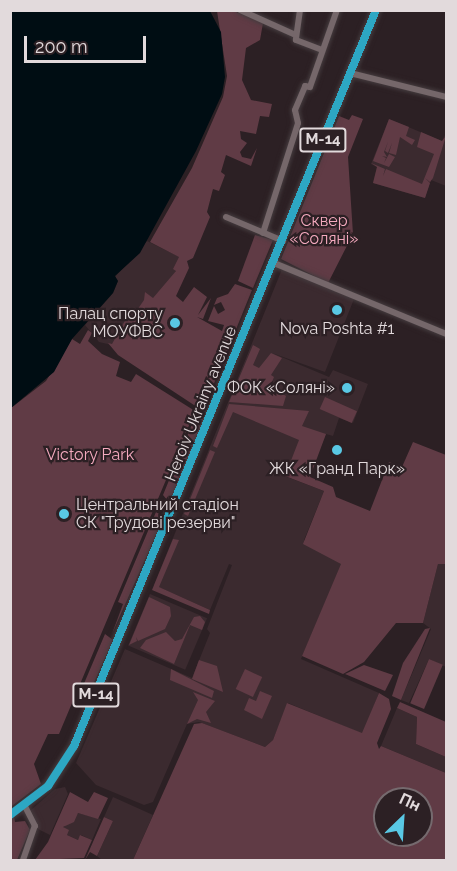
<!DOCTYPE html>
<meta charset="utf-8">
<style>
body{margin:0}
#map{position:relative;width:457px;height:871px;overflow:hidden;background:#2c2024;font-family:Raleway,sans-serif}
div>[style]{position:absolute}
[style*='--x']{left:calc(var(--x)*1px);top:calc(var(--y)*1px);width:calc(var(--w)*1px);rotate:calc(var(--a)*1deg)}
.built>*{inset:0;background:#3b2a2f;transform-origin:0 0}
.green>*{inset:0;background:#603b45;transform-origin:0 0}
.water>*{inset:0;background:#000d13}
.roads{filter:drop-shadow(0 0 2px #453c3f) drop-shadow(0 0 2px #453c3f)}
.minor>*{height:6px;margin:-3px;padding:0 3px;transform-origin:3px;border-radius:3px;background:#75676a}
.highway>*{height:8px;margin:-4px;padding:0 4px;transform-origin:4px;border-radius:4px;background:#2da7c3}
.dots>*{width:16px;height:16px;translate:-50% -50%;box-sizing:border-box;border:3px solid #2c2024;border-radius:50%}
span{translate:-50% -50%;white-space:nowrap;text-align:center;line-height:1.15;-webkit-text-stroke:4.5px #2c2024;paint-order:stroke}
.shield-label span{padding:2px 4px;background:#2c2024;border:2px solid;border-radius:4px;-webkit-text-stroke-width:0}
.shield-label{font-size:15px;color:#e2dadc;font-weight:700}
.park-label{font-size:16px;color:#f5aabf}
.poi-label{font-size:16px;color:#e2dadc}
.right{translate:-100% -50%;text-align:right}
.left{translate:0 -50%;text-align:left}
.street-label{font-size:16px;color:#e2dadc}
.frame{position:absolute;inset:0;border:12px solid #e2dadc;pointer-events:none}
.north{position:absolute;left:373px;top:787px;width:60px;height:60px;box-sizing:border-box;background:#2c2024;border:2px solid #756a6e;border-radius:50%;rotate:25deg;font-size:16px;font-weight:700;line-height:24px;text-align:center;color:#e2dadc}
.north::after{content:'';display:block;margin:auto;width:21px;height:27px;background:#59c8e4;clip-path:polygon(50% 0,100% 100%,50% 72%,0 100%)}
.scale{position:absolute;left:24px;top:36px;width:122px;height:27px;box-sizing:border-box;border:3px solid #e2dadc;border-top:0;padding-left:8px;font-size:18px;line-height:21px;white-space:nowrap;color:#e2dadc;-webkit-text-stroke:4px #2c2024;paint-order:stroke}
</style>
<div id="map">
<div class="built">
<div style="clip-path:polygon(389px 119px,442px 141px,446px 133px,446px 186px,431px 180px,425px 198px,373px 183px,377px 167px,371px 164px)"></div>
<div style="clip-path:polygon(147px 241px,180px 257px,175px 274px,112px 345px,99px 342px,85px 325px,113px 293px,118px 281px,115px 277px)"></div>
<div style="clip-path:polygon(282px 269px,354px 299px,325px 372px,272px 353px,329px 377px,333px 370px,368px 384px,353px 423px,339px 418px,333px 436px,326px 434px,320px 449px,287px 477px,324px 491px,304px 540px,342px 564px,301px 659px,379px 693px,363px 734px,288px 703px,273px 740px,265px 747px,199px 722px,187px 724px,153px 802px,144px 805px,96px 785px,76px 763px,125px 649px,192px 678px,210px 633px,207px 629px,232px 565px,229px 564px,210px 610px,154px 585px)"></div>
<div style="clip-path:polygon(438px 564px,446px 564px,446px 667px,429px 659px,409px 703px,401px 700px,431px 629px,423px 623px)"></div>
<div style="left:150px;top:594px;width:62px;height:56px;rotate:23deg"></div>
<div style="clip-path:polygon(397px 708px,417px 717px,416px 744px,446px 757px,446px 773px,381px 746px)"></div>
<div style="clip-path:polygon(65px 787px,68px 794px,50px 835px,36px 828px,30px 811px,55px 789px)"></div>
<div style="clip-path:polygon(113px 797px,153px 815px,133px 860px,102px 860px,97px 856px,113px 821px,104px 817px)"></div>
<div style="clip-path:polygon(78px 813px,101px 819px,92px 840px,81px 835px,78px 840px,67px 835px,63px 828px)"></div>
</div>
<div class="green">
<div style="clip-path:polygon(217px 11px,234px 11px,263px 23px,260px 40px,246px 48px,242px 80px,251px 100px,272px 104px,269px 117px,260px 116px,256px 134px,240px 131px,241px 139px,247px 143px,240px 152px,242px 157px,251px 159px,257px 148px,251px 166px,226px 155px,221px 172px,225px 175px,219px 191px,213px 189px,207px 212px,210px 217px,193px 258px,187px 261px,189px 268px,176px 296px,183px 302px,194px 287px,207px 297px,198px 315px,211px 298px,203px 319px,197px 317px,222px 331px,224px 325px,208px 321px,214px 306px,218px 314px,225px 310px,221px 302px,214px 305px,217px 298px,228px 294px,235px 284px,252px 290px,213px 386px,205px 398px,197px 397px,197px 407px,118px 355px,108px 343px,112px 344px,127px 317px,133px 316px,144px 300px,145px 292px,153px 298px,176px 271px,173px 269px,179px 257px,150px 242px,192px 168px,223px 97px,227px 76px)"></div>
<div style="clip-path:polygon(352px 115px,363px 119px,348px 157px,353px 234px,328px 283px,281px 259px,339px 116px,349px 120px)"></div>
<div style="clip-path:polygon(389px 119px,409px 127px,406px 136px,415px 140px,412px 145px,400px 137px,396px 155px,389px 153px,392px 143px,388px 153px,385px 151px,388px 142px,384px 152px,387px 157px,382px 156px,386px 158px,384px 163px,389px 154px,395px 157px,389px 167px,373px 161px)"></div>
<div style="clip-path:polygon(421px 132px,442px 141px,446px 136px,433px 178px,430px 182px,425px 178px,430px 183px,425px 198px,373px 183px,377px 167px,371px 163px,385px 169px,383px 176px,386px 169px,422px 184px,434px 154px,417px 147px)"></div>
<div style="clip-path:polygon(255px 235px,273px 240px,253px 288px,238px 281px)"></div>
<div style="clip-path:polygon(88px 330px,92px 333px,88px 341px,102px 354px,120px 362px,116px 376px,131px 382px,136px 374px,195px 411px,59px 734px,48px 734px,34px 764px,41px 784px,12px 806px,15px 822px,25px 821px,30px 830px,17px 860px,11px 860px,11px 408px,46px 381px,72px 339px,80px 344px)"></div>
<div style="clip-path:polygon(253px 345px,260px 349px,253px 365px,259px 368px,271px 353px,282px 358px,271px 375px,274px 377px,270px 387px,286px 396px,283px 406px,229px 402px)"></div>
<div style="left:325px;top:397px;width:35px;height:13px;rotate:24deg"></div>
<div style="clip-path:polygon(229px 404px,309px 411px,302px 426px,326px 434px,310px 477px,333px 487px,336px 497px,370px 511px,389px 462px,402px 467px,413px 442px,446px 455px,446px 564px,438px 564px,423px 623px,396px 623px,364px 662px,343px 674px,302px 656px,341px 564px,303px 544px,324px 491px,285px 476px,299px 440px,233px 412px,217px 448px,213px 446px)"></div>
<div style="clip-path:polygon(197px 412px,204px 418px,166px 514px,168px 501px,163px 495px)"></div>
<div style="clip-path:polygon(210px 450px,215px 452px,188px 516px,184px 514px)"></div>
<div style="clip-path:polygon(156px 512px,164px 517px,112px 634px,123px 604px,118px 602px)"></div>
<div style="clip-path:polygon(173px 539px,179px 540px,159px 587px,210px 610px,209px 614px,152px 590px)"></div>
<div style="clip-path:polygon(149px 597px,170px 607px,171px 616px,165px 629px,138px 641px,136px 637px,137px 641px,129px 645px)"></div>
<div style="clip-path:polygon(200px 616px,205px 622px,202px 630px,190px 625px,174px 664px,140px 648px,146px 640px,166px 632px,175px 641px,182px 639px,194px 617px)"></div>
<div style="clip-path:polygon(430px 628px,401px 700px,392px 696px,403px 663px,425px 629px)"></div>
<div style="clip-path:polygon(105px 634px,113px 640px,88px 696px,87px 692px,80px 693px)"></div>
<div style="left:429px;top:659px;width:15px;height:48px;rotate:23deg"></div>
<div style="clip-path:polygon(199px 660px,217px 666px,223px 692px,192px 679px)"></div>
<div style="clip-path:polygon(364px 665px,393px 675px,385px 691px,345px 674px)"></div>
<div style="clip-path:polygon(171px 669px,214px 691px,212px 698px,170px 680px)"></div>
<div style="left:245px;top:669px;width:19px;height:22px;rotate:25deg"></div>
<div style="clip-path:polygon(260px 691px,272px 696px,262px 719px,244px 710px,249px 698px,256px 701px)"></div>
<div style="clip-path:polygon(193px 692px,215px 701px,206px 712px,211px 723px,197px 719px,187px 724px,198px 700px)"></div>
<div style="clip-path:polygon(evenodd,379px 693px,389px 699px,391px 709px,377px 743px,379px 749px,381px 746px,446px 773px,446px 860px,133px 860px,194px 724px,202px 723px,265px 747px,273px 740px,287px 703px,362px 733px,379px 693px,385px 799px,421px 799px,421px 835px,385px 835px,385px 799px)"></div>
<div style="clip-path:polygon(400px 702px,446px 722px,446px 757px,416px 744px,417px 717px,397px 708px)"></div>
<div style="clip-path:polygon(70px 792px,88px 802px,94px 792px,108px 798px,98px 819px,78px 813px,74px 822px,63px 827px,69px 830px,67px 835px,78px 840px,80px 835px,92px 840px,84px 858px,35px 860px,48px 842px)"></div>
<div style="clip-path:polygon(104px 817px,113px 821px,97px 856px,90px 852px,85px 860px)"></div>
</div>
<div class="water">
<div style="clip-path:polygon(11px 10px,210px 11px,221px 32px,225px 77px,222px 94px,196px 151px,140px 253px,115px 276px,118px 281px,113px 293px,72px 339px,54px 372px,11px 408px)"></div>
</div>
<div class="roads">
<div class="minor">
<div style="--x:240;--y:10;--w:61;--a:24.1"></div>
<div style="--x:300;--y:10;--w:30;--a:98"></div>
<div style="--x:296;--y:40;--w:28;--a:21"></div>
<div style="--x:350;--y:73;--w:99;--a:14"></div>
<div style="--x:226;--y:217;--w:62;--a:22.8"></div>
<div style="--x:263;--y:233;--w:115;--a:-72.3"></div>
<div style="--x:298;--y:123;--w:13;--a:-103"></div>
<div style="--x:295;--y:110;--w:26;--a:-67"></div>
<div style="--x:305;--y:86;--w:5;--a:11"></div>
<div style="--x:310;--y:87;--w:82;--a:-70.7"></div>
<div style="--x:274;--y:263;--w:186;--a:22.4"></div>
<div style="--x:23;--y:860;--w:36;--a:-71"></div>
<div style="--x:35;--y:826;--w:22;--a:-117"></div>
</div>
<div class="highway">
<div style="--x:10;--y:815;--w:48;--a:-37.3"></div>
<div style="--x:48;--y:786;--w:48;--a:-57"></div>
<div style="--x:74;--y:746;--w:796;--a:-67.69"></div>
</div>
</div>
<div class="dots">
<div style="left:337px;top:310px;background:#59c8e4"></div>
<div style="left:175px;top:323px;background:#59c8e4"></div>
<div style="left:347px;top:388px;background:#59c8e4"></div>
<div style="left:337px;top:450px;background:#59c8e4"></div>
<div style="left:64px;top:514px;background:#59c8e4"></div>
</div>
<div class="shield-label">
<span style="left:323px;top:140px">М-14</span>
<span style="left:96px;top:695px">М-14</span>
</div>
<div class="park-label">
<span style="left:324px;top:230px">Сквер<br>«Соляні»</span>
<span style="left:90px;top:455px">Victory Park</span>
</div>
<div class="poi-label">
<span class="right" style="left:163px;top:323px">Палац спорту<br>МОУФВС</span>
<span style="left:337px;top:329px">Nova Poshta #1</span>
<span class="right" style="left:335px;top:388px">ФОК «Соляні»</span>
<span style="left:337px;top:469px">ЖК «Гранд Парк»</span>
<span class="left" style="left:76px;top:514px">Центральний стадіон<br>СК "Трудові резерви"</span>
</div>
<div class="street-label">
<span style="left:201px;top:404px;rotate:-68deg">Heroiv Ukrainy avenue</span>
</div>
<div class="frame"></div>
<div class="north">Пн</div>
<div class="scale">200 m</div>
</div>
